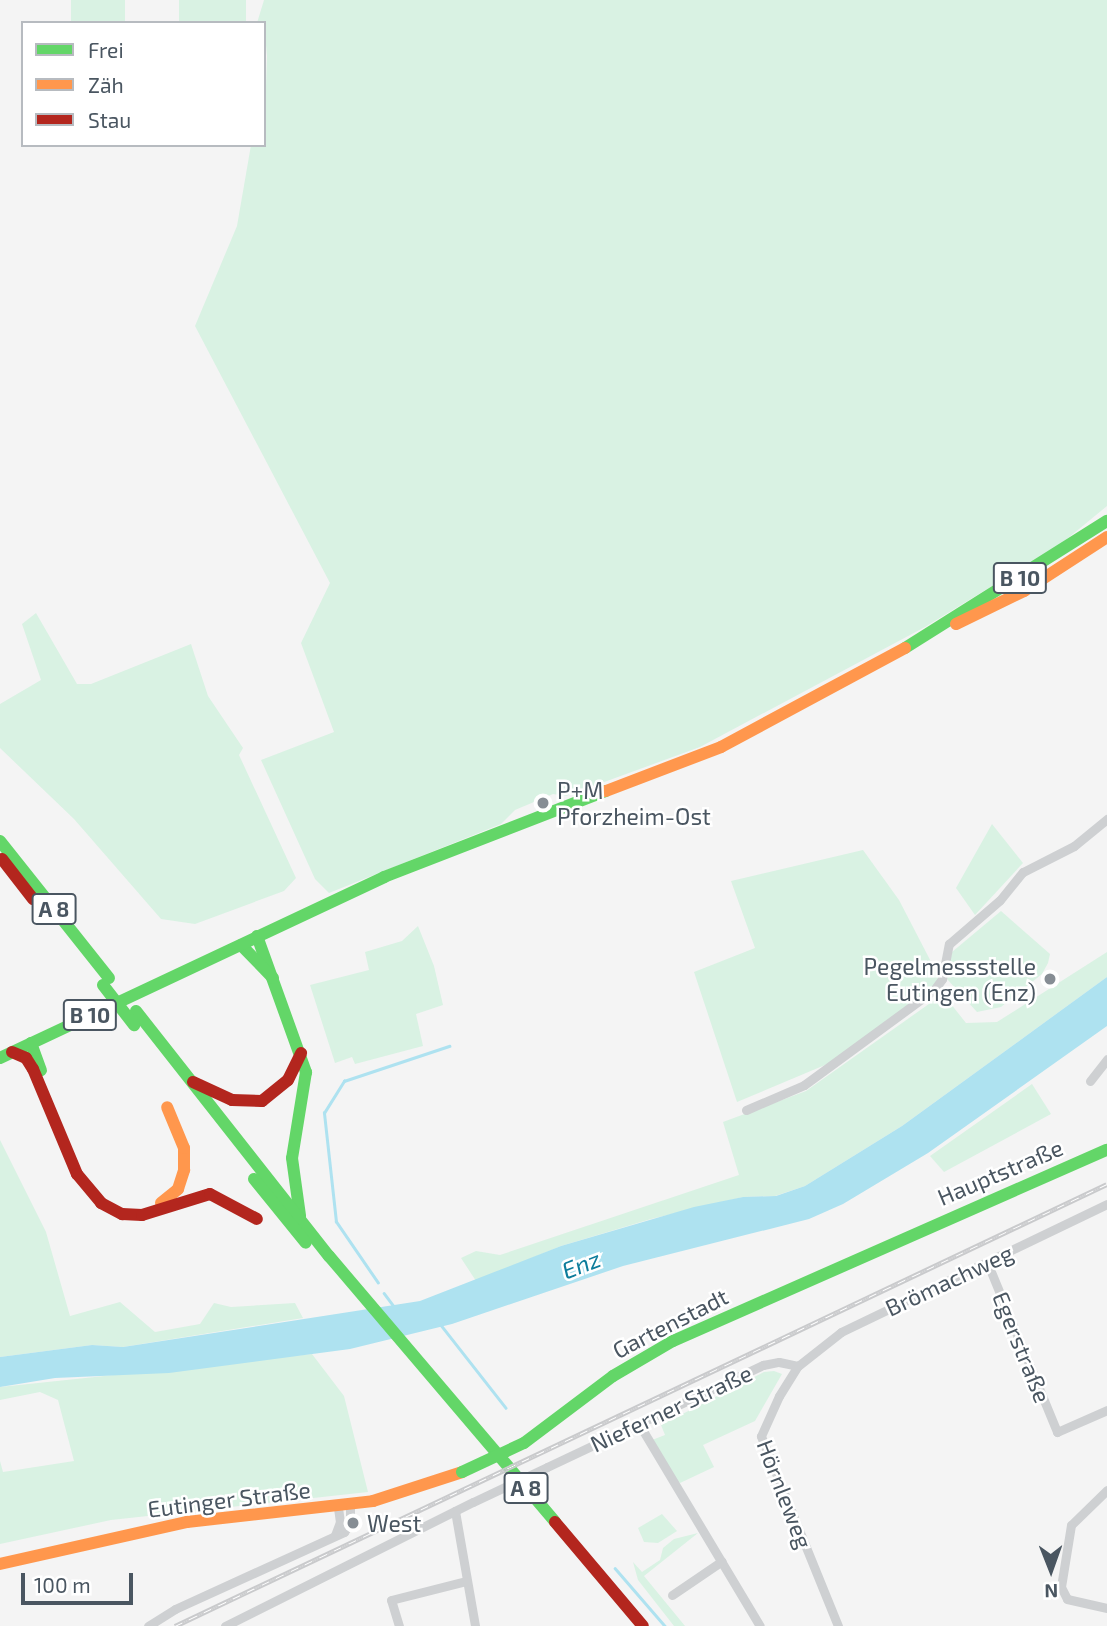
<!DOCTYPE html>
<meta charset="utf-8">
<style>
body{margin:0}
#map{position:relative;width:1107px;height:1626px;overflow:hidden;background:#f4f4f4;font-family:"Exo 2",sans-serif}
div>[style]{position:absolute}
[style*='--x']{left:calc(var(--x)*1px);top:calc(var(--y)*1px);width:calc(var(--w)*1px);rotate:calc(var(--a)*1deg)}
.green>*{inset:0;background:#d9f2e3;transform-origin:0 0}
.water>*{inset:0;background:#aee2f0}
.stream>*{height:2.5px;margin:-1.25px;padding:0 1.25px;transform-origin:1.25px;border-radius:1.25px;background:#aee2f0}
.street>*{height:9px;margin:-4.5px;padding:0 4.5px;transform-origin:4.5px;border-radius:4.5px;background:#ced0d2}
.fast>*{height:12px;margin:-6px;padding:0 6px;transform-origin:6px;border-radius:6px;background:#63d668}
.slow>*{height:12px;margin:-6px;padding:0 6px;transform-origin:6px;border-radius:6px;background:#ff974d}
.jam>*{height:12px;margin:-6px;padding:0 6px;transform-origin:6px;border-radius:6px;background:#b3261e}
.rail>*{height:5px;margin-top:-2.5px;transform-origin:0;background:repeating-linear-gradient(90deg,#fff 0 8px,#c9cacc 0 16px);box-sizing:border-box;border-block:2px solid #c9cacc}
.street-bridge>*{height:9px;margin:-4.5px;padding:0 4.5px;transform-origin:4.5px;border-radius:4.5px;background:#ced0d2}
.fast-bridge>*{height:12px;margin:-6px;padding:0 6px;transform-origin:6px;border-radius:6px;background:#63d668}
.dots>*{width:19px;height:19px;translate:-50% -50%;box-sizing:border-box;border:4px solid #fff;border-radius:50%}
span{translate:-50% -50%;white-space:nowrap;text-align:center;line-height:1.15;-webkit-text-stroke:5px #fff;paint-order:stroke}
.shield-label span{padding:2px 5px;background:#fff;border:2px solid;border-radius:5px;-webkit-text-stroke-width:0}
.shield-label{font-size:21px;color:#4a5661;font-weight:700}
.poi-label{font-size:23px;color:#4a5661}
.left{translate:0 -50%;text-align:left}
.right{translate:-100% -50%;text-align:right}
.street-label{font-size:23px;color:#4a5661}
.water-label{font-size:24px;color:#0c7c9b;font-style:italic}
.legend{position:absolute;left:21px;top:21px;width:245px;height:126px;box-sizing:border-box;background:#fff;border:2px solid #b7bbc0;margin:0;padding:9px 12px;list-style:none;font-size:21px;color:#4a5661}
.legend li{display:flex;align-items:center;gap:14px;height:35px}
.legend b{width:35px;border:2px solid #b7bbc0}
.north{position:absolute;left:1016px;top:1535px;width:70px;height:70px;-webkit-text-stroke:5px #fff;paint-order:stroke;rotate:179deg;font-size:19px;font-weight:700;line-height:28px;text-align:center;color:#4a5661}
.north::after{content:'';display:block;margin:auto;width:24px;height:32px;background:#4a5661;clip-path:polygon(50% 0,100% 100%,50% 72%,0 100%)}
.scale{position:absolute;left:21px;top:1573px;width:112px;height:32px;box-sizing:border-box;border:4px solid #4a5661;border-top:0;padding-left:9px;font-size:21px;line-height:24px;white-space:nowrap;color:#4a5661;-webkit-text-stroke:5px #fff;paint-order:stroke}
</style>
<div id="map">
<div class="green">
<div style="left:71px;top:0;width:54px;height:23px"></div>
<div style="left:179px;top:0;width:67px;height:23px"></div>
<div style="clip-path:polygon(264px 0,1107px 0,1107px 506px,1062px 543px,925px 627px,700px 747px,566px 796px,553px 794px,515px 810px,501px 824px,329px 893px,315px 879px,261px 760px,334px 732px,301px 643px,330px 583px,195px 326px,237px 226px,251px 145px,264px 145px,267px 56px,264px 23px,257px 23px)"></div>
<div style="clip-path:polygon(36px 613px,77px 684px,91px 684px,191px 644px,208px 696px,243px 748px,239px 755px,296px 878px,284px 891px,195px 924px,161px 919px,74px 819px,0 748px,0 704px,41px 680px,22px 624px)"></div>
<div style="clip-path:polygon(992px 824px,1023px 863px,975px 915px,956px 888px)"></div>
<div style="clip-path:polygon(863px 850px,899px 900px,941px 981px,844px 1057px,737px 1102px,694px 972px,755px 948px,731px 881px)"></div>
<div style="clip-path:polygon(1001px 911px,1050px 954px,1048px 963px,1042px 974px,1001px 1007px,977px 1012px,947px 979px,949px 965px,952px 952px)"></div>
<div style="clip-path:polygon(418px 926px,434px 966px,443px 1005px,416px 1014px,423px 1046px,355px 1064px,352px 1057px,335px 1063px,310px 985px,369px 970px,365px 952px,402px 941px)"></div>
<div style="clip-path:polygon(1107px 952px,1107px 977px,902px 1126px,805px 1186px,775px 1196px,743px 1197px,651px 1219px,561px 1246px,476px 1281px,461px 1258px,476px 1251px,500px 1255px,739px 1175px,723px 1122px,806px 1091px,943px 994px,966px 1023px,997px 1022px)"></div>
<div style="clip-path:polygon(1032px 1084px,1051px 1114px,944px 1172px,930px 1156px)"></div>
<div style="clip-path:polygon(0 1140px,46px 1232px,70px 1316px,120px 1302px,155px 1332px,200px 1324px,214px 1303px,231px 1307px,295px 1303px,303px 1318px,123px 1347px,92px 1345px,0 1357px)"></div>
<div style="clip-path:polygon(312px 1354px,344px 1396px,368px 1492px,111px 1520px,0 1544px,0 1461px,3px 1472px,74px 1461px,58px 1400px,40px 1392px,0 1400px,0 1387px)"></div>
<div style="clip-path:polygon(774px 1371px,782px 1374px,755px 1421px,703px 1445px,714px 1467px,680px 1483px,676px 1480px,652px 1440px,665px 1435px,661px 1425px,764px 1372px)"></div>
<div style="clip-path:polygon(662px 1514px,677px 1531px,658px 1543px,644px 1542px,638px 1528px)"></div>
<div style="clip-path:polygon(698px 1533px,644px 1576px,685px 1626px,674px 1626px,638px 1580px,633px 1562px,642px 1572px,660px 1560px,663px 1548px,674px 1539px)"></div>
</div>
<div class="water">
<div style="clip-path:polygon(1107px 977px,1107px 1026px,928px 1153px,843px 1204px,809px 1219px,623px 1266px,452px 1324px,350px 1349px,169px 1373px,55px 1378px,0 1387px,0 1357px,92px 1345px,123px 1347px,420px 1301px,561px 1246px,694px 1207px,743px 1197px,776px 1196px,805px 1186px,902px 1126px)"></div>
</div>
<div class="stream">
<div style="--x:378;--y:1283;--w:74;--a:-124.5"></div>
<div style="--x:336;--y:1222;--w:110;--a:-96.3"></div>
<div style="--x:324;--y:1113;--w:38;--a:-58"></div>
<div style="--x:344;--y:1081;--w:111;--a:-18.4"></div>
<div style="--x:384;--y:1293;--w:15;--a:53"></div>
<div style="--x:441;--y:1325;--w:105;--a:51.9"></div>
<div style="--x:615;--y:1568;--w:77;--a:49.2"></div>
</div>
<div class="street">
<div style="--x:1090;--y:1081;--w:28;--a:-52"></div>
<div style="--x:746;--y:1110;--w:63;--a:-23.3"></div>
<div style="--x:804;--y:1085;--w:161;--a:-36.2"></div>
<div style="--x:934;--y:990;--w:14;--a:-54"></div>
<div style="--x:942;--y:979;--w:36;--a:-79"></div>
<div style="--x:949;--y:944;--w:67;--a:-40.8"></div>
<div style="--x:1000;--y:900;--w:36;--a:-51"></div>
<div style="--x:1023;--y:872;--w:57;--a:-27"></div>
<div style="--x:1074;--y:846;--w:43;--a:-39.3"></div>
<div style="--x:987;--y:1262;--w:184;--a:67.6"></div>
<div style="--x:1057;--y:1432;--w:55;--a:-23.7"></div>
<div style="--x:639;--y:1424;--w:235;--a:59.1"></div>
<div style="--x:547;--y:1467;--w:239;--a:-25.3"></div>
<div style="--x:763;--y:1365;--w:16;--a:-11"></div>
<div style="--x:779;--y:1362;--w:19;--a:12"></div>
<div style="--x:1107;--y:1490;--w:50;--a:135.8"></div>
<div style="--x:1071;--y:1525;--w:63;--a:99.2"></div>
<div style="--x:1061;--y:1587;--w:13;--a:63"></div>
<div style="--x:1067;--y:1599;--w:41;--a:12.7"></div>
<div style="--x:455;--y:1511;--w:117;--a:80.1"></div>
<div style="--x:335;--y:1535;--w:14;--a:-69"></div>
<div style="--x:340;--y:1522;--w:15;--a:-98"></div>
<div style="--x:672;--y:1595;--w:60;--a:-34.2"></div>
<div style="--x:148;--y:1626;--w:32;--a:-32"></div>
<div style="--x:175;--y:1609;--w:186;--a:-24.5"></div>
<div style="--x:344;--y:1532;--w:11;--a:-56"></div>
<div style="--x:350;--y:1523;--w:17;--a:-90"></div>
<div style="--x:225;--y:1626;--w:277;--a:-26.6"></div>
<div style="--x:399;--y:1626;--w:27;--a:-107"></div>
<div style="--x:391;--y:1600;--w:77;--a:-14.2"></div>
<div style="--x:838;--y:1626;--w:205;--a:-112.1"></div>
<div style="--x:761;--y:1436;--w:44;--a:-65.8"></div>
<div style="--x:779;--y:1396;--w:36;--a:-58"></div>
<div style="--x:798;--y:1366;--w:55;--a:-38.3"></div>
<div style="--x:841;--y:1332;--w:295;--a:-25.7"></div>
</div>
<div class="fast">
<div style="--x:905;--y:648;--w:239;--a:-32.2"></div>
<div style="--x:0;--y:841;--w:175;--a:51.5"></div>
<div style="--x:257;--y:936;--w:145;--a:70.2"></div>
<div style="--x:306;--y:1072;--w:87;--a:99.2"></div>
<div style="--x:292;--y:1158;--w:59;--a:82.1"></div>
<div style="--x:241;--y:945;--w:46;--a:45.9"></div>
<div style="--x:136;--y:1011;--w:312;--a:51.8"></div>
<div style="--x:329;--y:1256;--w:349;--a:49.6"></div>
<div style="--x:31;--y:1043;--w:29;--a:70"></div>
<div style="--x:0;--y:1058;--w:425;--a:-25.2"></div>
<div style="--x:384;--y:877;--w:238;--a:-21.2"></div>
<div style="--x:254;--y:1179;--w:82;--a:50.9"></div>
<div style="--x:524;--y:1443;--w:111;--a:-37"></div>
<div style="--x:613;--y:1376;--w:69;--a:-30.3"></div>
<div style="--x:673;--y:1341;--w:474;--a:-23.8"></div>
</div>
<div class="slow">
<div style="--x:956;--y:624;--w:76;--a:-25.9"></div>
<div style="--x:1024;--y:591;--w:99;--a:-33"></div>
<div style="--x:606;--y:791;--w:123;--a:-20.9"></div>
<div style="--x:721;--y:747;--w:209;--a:-28.3"></div>
<div style="--x:161;--y:1203;--w:22;--a:-39"></div>
<div style="--x:178;--y:1189;--w:20;--a:-72"></div>
<div style="--x:184;--y:1170;--w:22;--a:-90"></div>
<div style="--x:184;--y:1148;--w:44;--a:-112.5"></div>
<div style="--x:0;--y:1564;--w:192;--a:-12.7"></div>
<div style="--x:187;--y:1522;--w:187;--a:-6.4"></div>
<div style="--x:373;--y:1501;--w:94;--a:-18"></div>
</div>
<div class="jam">
<div style="--x:2;--y:859;--w:51;--a:52.2"></div>
<div style="--x:12;--y:1052;--w:15;--a:23"></div>
<div style="--x:26;--y:1058;--w:13;--a:58"></div>
<div style="--x:33;--y:1069;--w:114;--a:67.3"></div>
<div style="--x:77;--y:1174;--w:38;--a:50"></div>
<div style="--x:101;--y:1203;--w:24;--a:28"></div>
<div style="--x:122;--y:1214;--w:20;--a:3"></div>
<div style="--x:142;--y:1215;--w:71;--a:-17.2"></div>
<div style="--x:210;--y:1194;--w:53;--a:28"></div>
<div style="--x:193;--y:1082;--w:43;--a:24.8"></div>
<div style="--x:232;--y:1100;--w:30;--a:2"></div>
<div style="--x:262;--y:1101;--w:33;--a:-39"></div>
<div style="--x:288;--y:1080;--w:30;--a:-64"></div>
<div style="--x:555;--y:1522;--w:136;--a:49.8"></div>
</div>
<div class="rail">
<div style="--x:175;--y:1626;--w:1031;--a:-25.37"></div>
</div>
<div class="street-bridge">
<div style="--x:473;--y:1502;--w:82;--a:-25.3"></div>
</div>
<div class="fast-bridge">
<div style="--x:103;--y:985;--w:51;--a:52.2"></div>
<div style="--x:462;--y:1472;--w:68;--a:-25.1"></div>
</div>
<div class="dots">
<div style="left:543px;top:803px;background:#868d94"></div>
<div style="left:1050px;top:979px;background:#868d94"></div>
<div style="left:353px;top:1523px;background:#868d94"></div>
</div>
<div class="shield-label">
<span style="left:1020px;top:578px">B 10</span>
<span style="left:54px;top:909px">A 8</span>
<span style="left:90px;top:1015px">B 10</span>
<span style="left:526px;top:1488px">A 8</span>
</div>
<div class="poi-label">
<span class="left" style="left:557px;top:803px">P+M<br>Pforzheim-Ost</span>
<span class="right" style="left:1036px;top:979px">Pegelmessstelle<br>Eutingen (Enz)</span>
<span class="left" style="left:367px;top:1523px">West</span>
</div>
<div class="street-label">
<span style="left:1000px;top:1172px;rotate:-23deg">Hauptstraße</span>
<span style="left:949px;top:1280px;rotate:-25deg">Brömachweg</span>
<span style="left:670px;top:1323px;rotate:-27deg">Gartenstadt</span>
<span style="left:1022px;top:1347px;rotate:68deg">Egerstraße</span>
<span style="left:671px;top:1408px;rotate:-25deg">Nieferner Straße</span>
<span style="left:785px;top:1494px;rotate:69deg">Hörnleweg</span>
<span style="left:229px;top:1499px;rotate:-7deg">Eutinger Straße</span>
</div>
<div class="water-label">
<span style="left:581px;top:1264px;rotate:-21deg">Enz</span>
</div>
<ul class="legend">
<li><b style="height:9px;background:#63d668"></b>Frei</li>
<li><b style="height:9px;background:#ff974d"></b>Zäh</li>
<li><b style="height:9px;background:#b3261e"></b>Stau</li>
</ul>
<div class="north">N</div>
<div class="scale">100 m</div>
</div>
